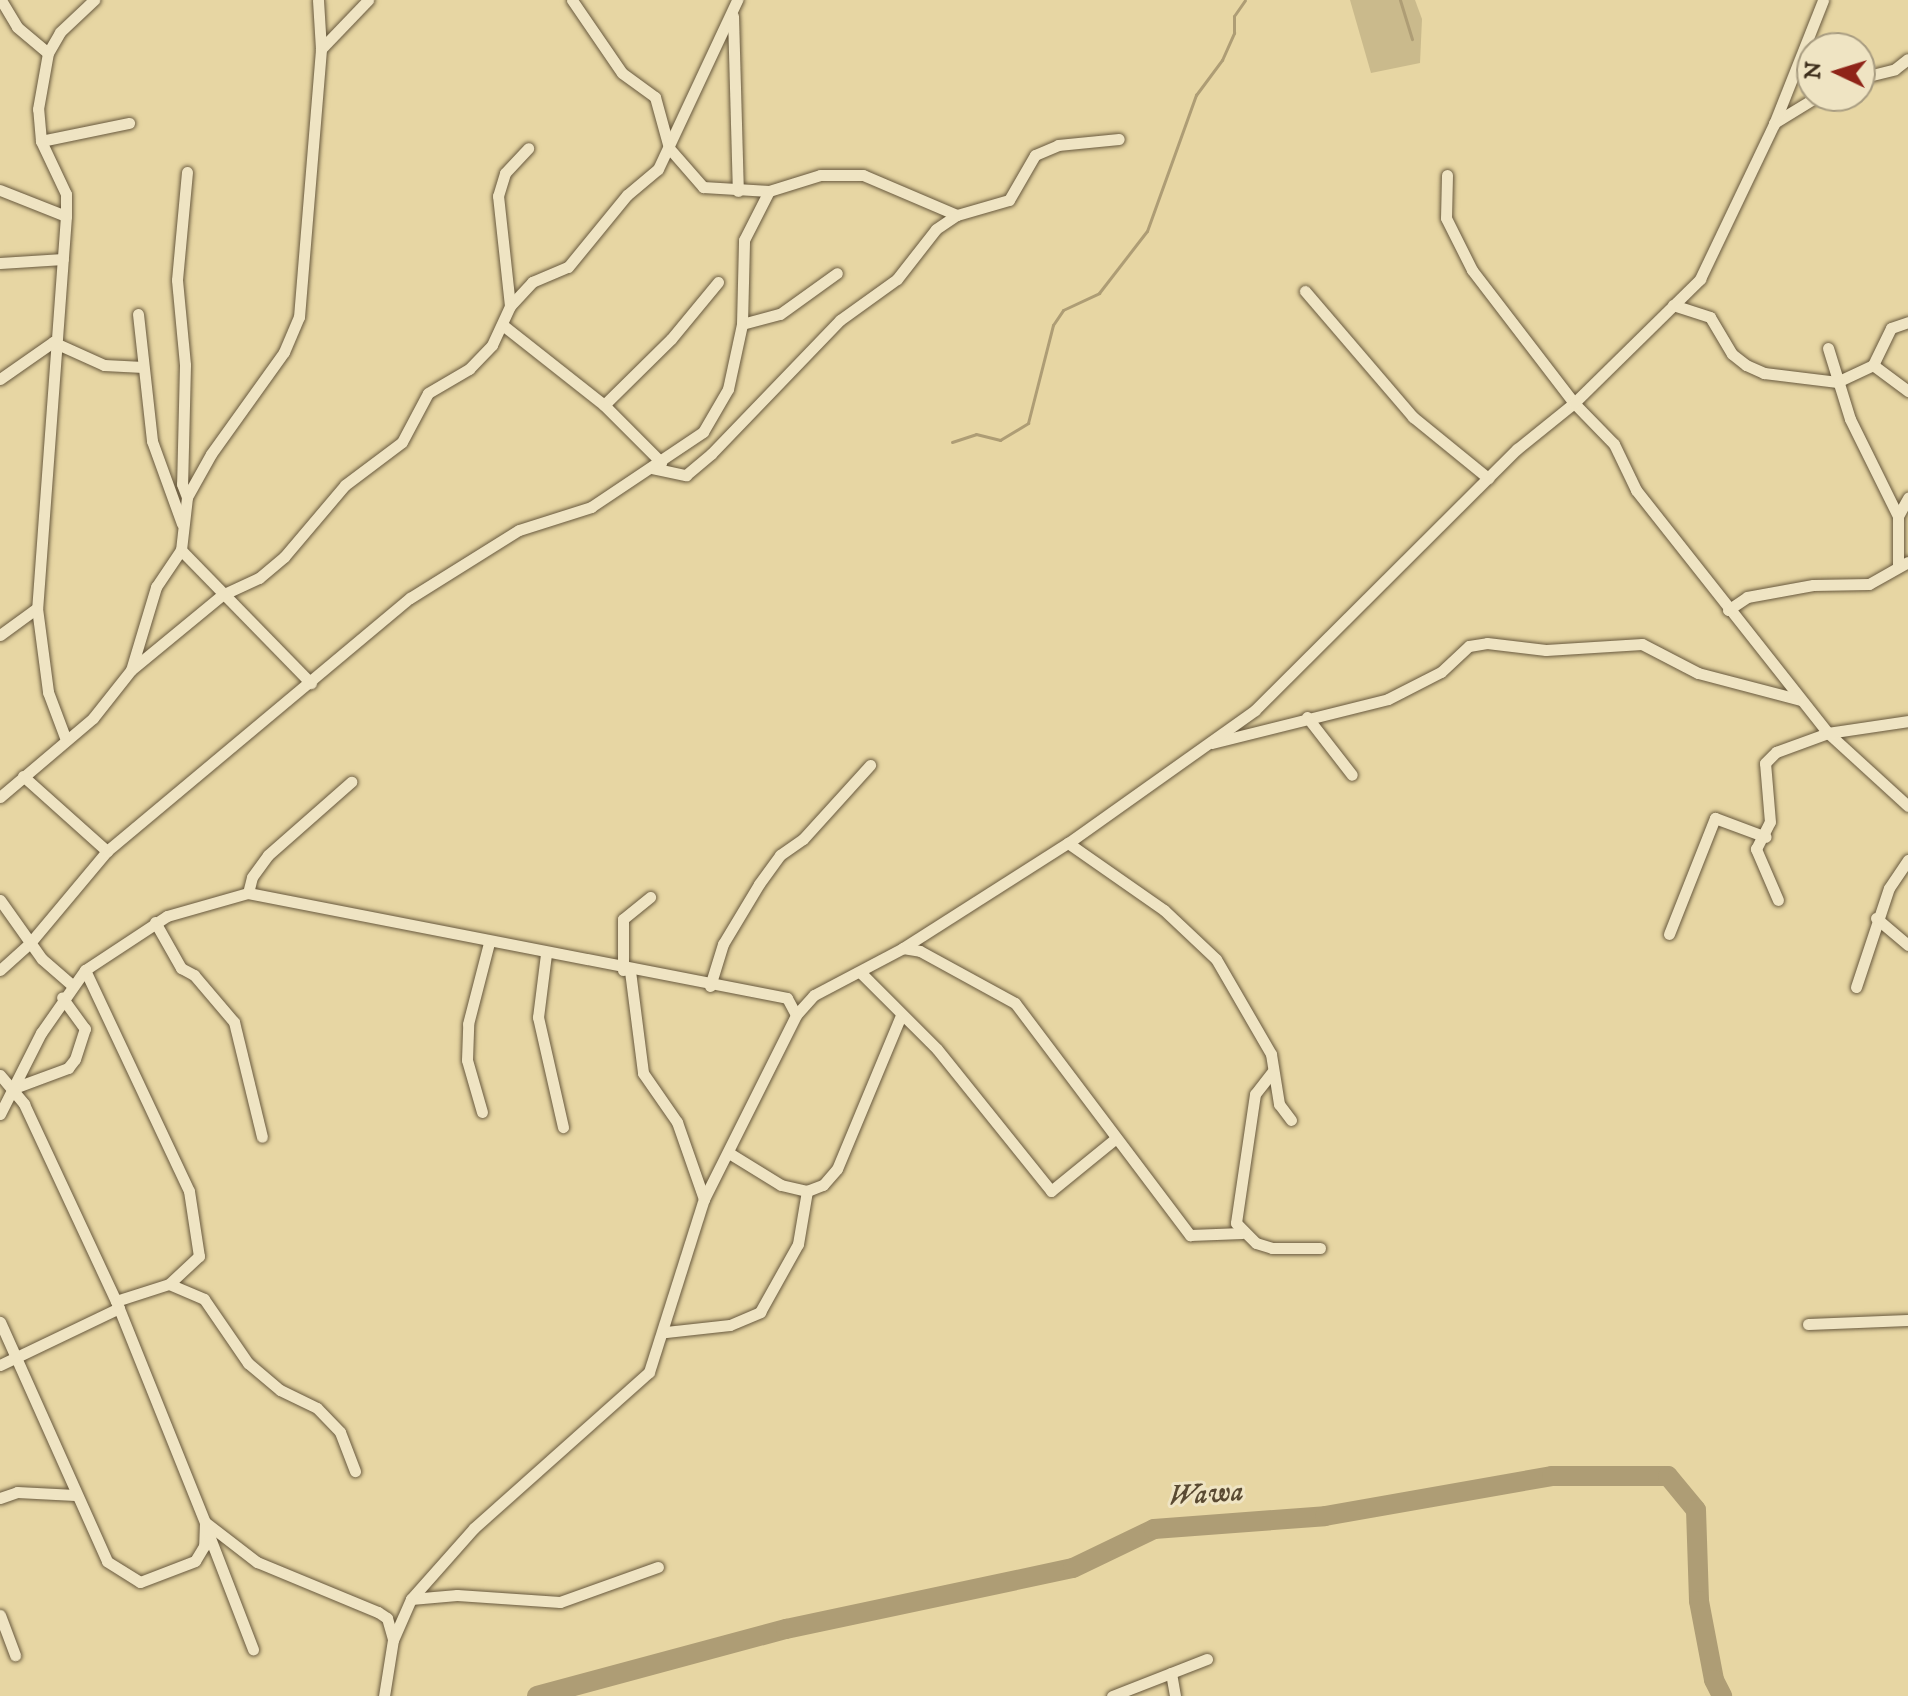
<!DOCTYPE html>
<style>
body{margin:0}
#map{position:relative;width:1908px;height:1696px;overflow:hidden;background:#e7d6a3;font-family:"IM FELL DW Pica",serif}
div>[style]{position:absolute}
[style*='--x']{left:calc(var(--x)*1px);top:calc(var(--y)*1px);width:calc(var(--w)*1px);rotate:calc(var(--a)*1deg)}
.green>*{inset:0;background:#caba8c}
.stream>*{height:3px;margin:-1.5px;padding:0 1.5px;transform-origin:1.5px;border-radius:1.5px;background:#ae9d75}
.river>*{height:20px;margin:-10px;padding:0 10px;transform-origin:10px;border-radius:10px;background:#ae9d75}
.roads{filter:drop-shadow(0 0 2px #68593e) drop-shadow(0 0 2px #68593e)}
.minor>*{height:11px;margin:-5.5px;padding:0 5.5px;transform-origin:5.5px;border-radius:5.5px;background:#efe4c3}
span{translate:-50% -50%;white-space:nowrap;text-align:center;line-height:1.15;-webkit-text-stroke:6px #efe4c3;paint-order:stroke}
.water-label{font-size:30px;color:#5a4a32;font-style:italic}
.north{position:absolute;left:1796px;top:32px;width:80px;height:80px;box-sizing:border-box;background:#efe4c3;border:2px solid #a89c80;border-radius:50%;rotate:274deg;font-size:22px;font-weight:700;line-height:32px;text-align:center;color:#3e2f1c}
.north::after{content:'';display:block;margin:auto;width:28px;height:36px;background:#8f2418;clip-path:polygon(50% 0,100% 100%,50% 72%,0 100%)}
</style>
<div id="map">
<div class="green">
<div style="clip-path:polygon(1350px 0,1415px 0,1422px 19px,1420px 63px,1371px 73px)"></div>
</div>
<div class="stream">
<div style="--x:1400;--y:0;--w:41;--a:72.9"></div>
<div style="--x:952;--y:442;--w:25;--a:-18"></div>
<div style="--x:976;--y:434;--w:25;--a:14"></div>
<div style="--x:1000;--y:440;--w:33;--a:-31"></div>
<div style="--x:1028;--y:423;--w:101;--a:-75.7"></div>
<div style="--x:1053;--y:325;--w:18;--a:-56"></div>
<div style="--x:1063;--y:310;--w:40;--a:-25"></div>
<div style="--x:1099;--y:293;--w:78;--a:-52.3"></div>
<div style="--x:1147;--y:231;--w:145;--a:-70.2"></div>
<div style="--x:1196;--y:95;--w:44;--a:-53.4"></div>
<div style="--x:1222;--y:60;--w:30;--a:-66"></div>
<div style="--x:1234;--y:33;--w:17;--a:-90"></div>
<div style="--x:1234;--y:16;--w:19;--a:-55"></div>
</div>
<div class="river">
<div style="--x:537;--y:1696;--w:258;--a:-15.1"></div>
<div style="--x:786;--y:1629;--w:293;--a:-12"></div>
<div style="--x:1073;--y:1568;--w:90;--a:-25.7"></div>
<div style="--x:1154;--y:1529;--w:171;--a:-4.3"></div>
<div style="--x:1325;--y:1516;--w:230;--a:-10"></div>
<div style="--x:1552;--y:1476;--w:116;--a:0"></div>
<div style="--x:1668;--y:1476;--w:44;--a:50.5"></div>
<div style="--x:1696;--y:1510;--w:91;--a:88.1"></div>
<div style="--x:1699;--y:1601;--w:80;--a:79.2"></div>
<div style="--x:1714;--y:1680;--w:18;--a:63"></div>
</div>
<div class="roads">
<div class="minor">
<div style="--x:1;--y:0;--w:31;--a:59"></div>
<div style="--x:17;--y:27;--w:40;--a:40"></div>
<div style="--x:572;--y:0;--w:88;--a:55.6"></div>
<div style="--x:622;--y:73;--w:41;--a:36"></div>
<div style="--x:655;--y:97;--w:53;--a:74.6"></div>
<div style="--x:669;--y:148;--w:52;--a:48.9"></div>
<div style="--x:703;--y:187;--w:66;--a:3.5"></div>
<div style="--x:769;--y:191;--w:53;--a:-17.4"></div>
<div style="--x:820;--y:175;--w:43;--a:0"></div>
<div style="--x:863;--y:175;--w:102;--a:23.1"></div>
<div style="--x:733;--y:16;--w:175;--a:88.4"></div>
<div style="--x:321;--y:49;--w:68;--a:-46.2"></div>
<div style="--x:1860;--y:78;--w:36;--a:-14"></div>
<div style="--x:1895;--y:69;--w:16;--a:-38"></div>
<div style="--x:1774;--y:123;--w:52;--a:-31.5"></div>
<div style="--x:41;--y:141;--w:90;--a:-11.6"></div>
<div style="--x:187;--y:172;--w:108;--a:95.3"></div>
<div style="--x:177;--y:280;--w:85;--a:84.6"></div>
<div style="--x:185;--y:365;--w:119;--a:91.4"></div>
<div style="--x:182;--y:484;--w:14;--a:69"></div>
<div style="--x:1447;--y:175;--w:43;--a:91.3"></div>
<div style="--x:1446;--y:218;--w:58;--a:63.4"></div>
<div style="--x:1472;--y:270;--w:168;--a:52.5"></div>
<div style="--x:1574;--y:403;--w:57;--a:45.7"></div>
<div style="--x:1614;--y:444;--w:51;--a:64.4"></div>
<div style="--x:1636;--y:490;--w:310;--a:51.7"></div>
<div style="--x:1828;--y:733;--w:108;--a:42.4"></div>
<div style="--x:0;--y:190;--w:71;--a:21.5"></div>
<div style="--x:66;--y:216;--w:393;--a:94.2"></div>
<div style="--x:37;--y:608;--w:85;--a:82.5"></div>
<div style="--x:48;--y:692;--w:51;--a:69.4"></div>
<div style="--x:66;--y:216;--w:22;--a:-90"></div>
<div style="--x:66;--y:194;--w:59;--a:-115.3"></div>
<div style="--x:41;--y:141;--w:32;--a:-95"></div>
<div style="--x:38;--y:109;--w:57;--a:-79.9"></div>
<div style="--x:48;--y:53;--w:24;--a:-60"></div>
<div style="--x:60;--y:32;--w:47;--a:-43.3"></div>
<div style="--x:0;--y:263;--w:63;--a:-3.6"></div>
<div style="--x:1305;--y:291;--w:166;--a:49.4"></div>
<div style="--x:1413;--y:417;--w:97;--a:39.1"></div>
<div style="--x:1673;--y:305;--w:39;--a:18"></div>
<div style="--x:1710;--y:317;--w:43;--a:59.3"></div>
<div style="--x:1732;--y:354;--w:18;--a:38"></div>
<div style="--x:1746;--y:365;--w:20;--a:24"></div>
<div style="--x:1764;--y:373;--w:74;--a:7"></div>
<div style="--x:1837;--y:382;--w:40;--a:-25"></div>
<div style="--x:1873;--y:365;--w:41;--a:-64.1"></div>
<div style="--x:1891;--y:328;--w:18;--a:-19"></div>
<div style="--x:510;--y:306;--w:111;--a:-96.2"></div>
<div style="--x:498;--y:196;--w:24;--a:-73"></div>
<div style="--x:505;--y:173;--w:34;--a:-47"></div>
<div style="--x:138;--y:314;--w:128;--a:83.7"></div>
<div style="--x:152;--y:441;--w:88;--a:70.1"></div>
<div style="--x:742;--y:324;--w:39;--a:-15"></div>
<div style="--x:780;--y:314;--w:70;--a:-35.7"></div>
<div style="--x:504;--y:326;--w:127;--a:38.3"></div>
<div style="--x:604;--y:405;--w:81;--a:45"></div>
<div style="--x:1828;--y:348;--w:74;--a:72.8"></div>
<div style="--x:1850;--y:419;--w:108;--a:63.7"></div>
<div style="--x:1873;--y:365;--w:44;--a:36.6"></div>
<div style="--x:0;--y:379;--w:65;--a:-34.9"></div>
<div style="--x:53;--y:342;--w:56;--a:24.3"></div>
<div style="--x:104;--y:365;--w:39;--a:3"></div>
<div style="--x:604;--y:405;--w:94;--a:-44.6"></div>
<div style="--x:671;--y:339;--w:74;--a:-50.5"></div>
<div style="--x:652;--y:468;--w:35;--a:12"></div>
<div style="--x:686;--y:475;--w:33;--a:-40"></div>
<div style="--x:711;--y:454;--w:186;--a:-46.1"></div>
<div style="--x:840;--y:320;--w:70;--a:-35.7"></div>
<div style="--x:897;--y:279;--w:63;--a:-52"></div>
<div style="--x:936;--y:229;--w:25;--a:-34"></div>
<div style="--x:957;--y:215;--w:54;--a:-16.1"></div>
<div style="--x:1009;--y:200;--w:52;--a:-60"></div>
<div style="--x:1035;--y:155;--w:25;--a:-23"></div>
<div style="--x:1058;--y:145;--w:61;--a:-5.6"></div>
<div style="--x:181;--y:550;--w:186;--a:45.7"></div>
<div style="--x:1898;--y:564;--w:48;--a:-90"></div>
<div style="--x:1898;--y:516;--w:21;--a:-61"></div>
<div style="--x:1728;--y:610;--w:23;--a:-34"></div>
<div style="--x:1747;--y:597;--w:67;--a:-10.3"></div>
<div style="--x:1813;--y:585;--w:56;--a:-1"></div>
<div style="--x:1869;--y:584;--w:45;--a:-29.4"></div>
<div style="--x:0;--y:635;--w:46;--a:-36.1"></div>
<div style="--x:131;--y:670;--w:118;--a:-39.5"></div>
<div style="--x:222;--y:595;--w:41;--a:-24.7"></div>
<div style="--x:259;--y:578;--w:33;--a:-40"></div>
<div style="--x:284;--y:557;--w:94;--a:-49.7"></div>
<div style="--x:345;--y:485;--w:71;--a:-37"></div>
<div style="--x:402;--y:442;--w:55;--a:-62"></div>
<div style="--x:428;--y:393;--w:48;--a:-30.3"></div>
<div style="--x:469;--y:369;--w:33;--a:-46"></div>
<div style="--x:492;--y:345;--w:43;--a:-65.2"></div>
<div style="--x:510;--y:306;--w:33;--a:-47"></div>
<div style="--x:532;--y:282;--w:39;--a:-23"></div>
<div style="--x:568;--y:267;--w:93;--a:-50.7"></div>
<div style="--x:627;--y:195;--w:40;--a:-40"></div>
<div style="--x:658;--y:169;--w:187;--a:-64.9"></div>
<div style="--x:1307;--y:717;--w:73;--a:52.2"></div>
<div style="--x:1212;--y:743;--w:181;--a:-14"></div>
<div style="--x:1388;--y:699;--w:59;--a:-27"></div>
<div style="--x:1441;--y:672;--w:38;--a:-43"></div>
<div style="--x:1469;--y:646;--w:18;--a:-9"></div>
<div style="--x:1487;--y:643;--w:59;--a:6.8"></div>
<div style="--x:1546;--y:650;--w:96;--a:-3.6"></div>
<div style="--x:1642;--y:644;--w:63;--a:27.4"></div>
<div style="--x:1698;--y:673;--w:106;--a:14.7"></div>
<div style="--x:23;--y:776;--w:113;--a:41.8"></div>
<div style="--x:0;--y:797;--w:122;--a:-40.3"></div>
<div style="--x:93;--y:718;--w:61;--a:-51.6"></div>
<div style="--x:131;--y:670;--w:87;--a:-73.2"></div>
<div style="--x:156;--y:587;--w:45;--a:-56"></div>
<div style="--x:181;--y:550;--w:53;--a:-83.5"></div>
<div style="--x:187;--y:497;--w:49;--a:-60.8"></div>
<div style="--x:211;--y:454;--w:125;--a:-54.4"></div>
<div style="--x:284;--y:352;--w:38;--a:-67"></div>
<div style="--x:299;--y:317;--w:269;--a:-85.3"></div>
<div style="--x:321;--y:49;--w:49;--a:-93.5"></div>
<div style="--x:1068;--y:843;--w:117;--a:34.9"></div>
<div style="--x:1164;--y:910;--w:71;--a:43.3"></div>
<div style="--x:1216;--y:959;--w:110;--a:59.9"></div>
<div style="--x:1271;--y:1054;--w:51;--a:80.9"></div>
<div style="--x:1279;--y:1104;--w:20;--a:53"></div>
<div style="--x:248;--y:893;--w:16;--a:-76"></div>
<div style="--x:252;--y:877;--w:27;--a:-54"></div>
<div style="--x:268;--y:855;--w:111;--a:-41.3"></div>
<div style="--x:0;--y:900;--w:72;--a:54.6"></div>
<div style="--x:42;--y:959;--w:40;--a:41"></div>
<div style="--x:1778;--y:900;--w:56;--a:-113.3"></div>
<div style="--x:1756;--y:849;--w:30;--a:-63"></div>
<div style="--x:1770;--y:822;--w:59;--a:-94.8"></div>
<div style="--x:1765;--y:763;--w:16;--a:-45"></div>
<div style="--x:1776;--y:752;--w:55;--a:-20.1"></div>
<div style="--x:1828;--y:733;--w:81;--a:-8.5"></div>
<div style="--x:1876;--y:918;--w:42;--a:40.2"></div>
<div style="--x:155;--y:922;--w:53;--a:60.5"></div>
<div style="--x:181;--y:968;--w:15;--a:28"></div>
<div style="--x:194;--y:975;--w:62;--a:49.6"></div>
<div style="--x:234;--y:1022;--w:118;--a:76.3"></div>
<div style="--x:1669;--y:934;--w:125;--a:-68.4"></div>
<div style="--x:1715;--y:818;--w:54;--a:20.4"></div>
<div style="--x:903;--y:948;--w:17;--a:10"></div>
<div style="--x:920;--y:951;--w:108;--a:28.7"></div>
<div style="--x:1015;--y:1003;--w:291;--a:53"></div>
<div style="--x:1190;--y:1235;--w:52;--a:-2.2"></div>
<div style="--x:546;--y:954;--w:64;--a:97.2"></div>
<div style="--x:538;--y:1017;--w:113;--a:77.2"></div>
<div style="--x:0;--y:970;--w:40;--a:-42"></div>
<div style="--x:30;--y:943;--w:120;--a:-50.1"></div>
<div style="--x:107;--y:851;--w:395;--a:-39.9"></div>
<div style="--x:410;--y:598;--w:128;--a:-32"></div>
<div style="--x:519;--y:530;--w:76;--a:-17.7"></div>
<div style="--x:591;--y:507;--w:135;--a:-33.8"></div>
<div style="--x:703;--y:432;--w:50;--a:-59.8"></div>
<div style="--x:728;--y:389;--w:66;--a:-77.8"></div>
<div style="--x:742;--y:324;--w:84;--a:-88.6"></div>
<div style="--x:744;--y:240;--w:55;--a:-63"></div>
<div style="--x:85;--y:970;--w:244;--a:64.8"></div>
<div style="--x:189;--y:1191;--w:66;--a:81.3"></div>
<div style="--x:199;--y:1256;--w:41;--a:137"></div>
<div style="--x:623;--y:970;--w:51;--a:-90"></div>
<div style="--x:623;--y:919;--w:35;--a:-39"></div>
<div style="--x:630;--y:971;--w:103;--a:82.7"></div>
<div style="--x:643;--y:1073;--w:60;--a:55.2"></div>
<div style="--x:677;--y:1122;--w:82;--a:70.7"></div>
<div style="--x:861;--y:973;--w:107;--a:45"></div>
<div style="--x:937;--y:1049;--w:182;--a:51.2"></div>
<div style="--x:1051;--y:1191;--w:84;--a:-39.2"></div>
<div style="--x:710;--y:986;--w:44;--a:-72.8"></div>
<div style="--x:723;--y:944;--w:70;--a:-59"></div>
<div style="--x:759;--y:884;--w:36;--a:-54"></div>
<div style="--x:780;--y:855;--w:28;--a:-35"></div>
<div style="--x:803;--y:839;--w:100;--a:-47.8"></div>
<div style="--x:1856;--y:987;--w:104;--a:-71.6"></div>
<div style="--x:1889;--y:888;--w:34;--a:-56"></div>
<div style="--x:1273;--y:1071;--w:29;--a:128"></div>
<div style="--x:1255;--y:1094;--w:130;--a:98.4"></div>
<div style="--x:1236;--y:1223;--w:28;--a:45"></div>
<div style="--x:1256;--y:1243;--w:17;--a:17"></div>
<div style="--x:1272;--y:1248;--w:48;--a:0"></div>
<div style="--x:0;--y:1075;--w:38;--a:50"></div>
<div style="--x:24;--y:1104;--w:217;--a:65"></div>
<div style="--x:116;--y:1301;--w:238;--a:68.1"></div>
<div style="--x:205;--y:1522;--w:24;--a:92"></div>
<div style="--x:204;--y:1546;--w:17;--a:121"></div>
<div style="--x:195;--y:1561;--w:59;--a:159.1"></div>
<div style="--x:140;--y:1582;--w:39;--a:-148"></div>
<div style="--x:107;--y:1561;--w:262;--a:-114.1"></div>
<div style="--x:14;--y:1088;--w:58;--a:-20.3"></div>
<div style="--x:68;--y:1068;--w:11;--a:-52"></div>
<div style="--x:75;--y:1059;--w:32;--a:-72"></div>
<div style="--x:85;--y:1029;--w:39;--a:-126"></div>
<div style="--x:482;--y:1112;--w:54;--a:-106.1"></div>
<div style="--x:467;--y:1060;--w:36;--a:-88"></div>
<div style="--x:468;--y:1024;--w:84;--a:-75.5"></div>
<div style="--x:0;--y:1114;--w:91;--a:-63.2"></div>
<div style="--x:41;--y:1033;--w:77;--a:-55.1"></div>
<div style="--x:85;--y:970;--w:98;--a:-33.4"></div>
<div style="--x:167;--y:916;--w:84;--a:-15.9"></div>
<div style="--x:248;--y:893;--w:549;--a:11.02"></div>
<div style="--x:787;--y:998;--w:19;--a:62"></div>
<div style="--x:729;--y:1153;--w:61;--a:31.6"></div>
<div style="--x:781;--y:1185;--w:27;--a:13"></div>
<div style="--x:807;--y:1191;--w:17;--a:-21"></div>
<div style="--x:823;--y:1185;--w:21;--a:-49"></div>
<div style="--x:837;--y:1169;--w:167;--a:-67.4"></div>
<div style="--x:116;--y:1301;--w:56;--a:-17.8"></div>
<div style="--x:169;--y:1284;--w:38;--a:23"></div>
<div style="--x:204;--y:1299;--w:78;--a:55.5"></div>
<div style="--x:248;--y:1363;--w:42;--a:40.2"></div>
<div style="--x:280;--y:1390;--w:41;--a:25.9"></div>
<div style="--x:317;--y:1408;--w:33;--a:46"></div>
<div style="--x:340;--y:1432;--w:42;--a:69"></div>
<div style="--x:1808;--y:1324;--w:100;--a:-2.3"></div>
<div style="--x:666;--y:1332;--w:64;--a:-6.2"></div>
<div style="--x:730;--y:1325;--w:33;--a:-23"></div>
<div style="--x:760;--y:1312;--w:78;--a:-60.8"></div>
<div style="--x:798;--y:1244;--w:54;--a:-80.4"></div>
<div style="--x:0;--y:1365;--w:132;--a:-25.6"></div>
<div style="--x:0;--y:1498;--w:18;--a:-19"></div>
<div style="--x:17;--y:1492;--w:58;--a:3"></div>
<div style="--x:205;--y:1522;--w:66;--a:37.6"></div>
<div style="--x:257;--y:1562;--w:131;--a:22.5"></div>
<div style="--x:378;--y:1612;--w:11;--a:34"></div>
<div style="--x:387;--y:1618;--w:22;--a:74"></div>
<div style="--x:207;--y:1530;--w:128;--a:68.9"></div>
<div style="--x:411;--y:1599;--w:46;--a:-5"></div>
<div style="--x:457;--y:1595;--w:103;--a:3.9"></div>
<div style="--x:560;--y:1602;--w:104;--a:-19.7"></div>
<div style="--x:0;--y:1615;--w:43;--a:69.4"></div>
<div style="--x:1171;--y:1673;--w:23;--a:80"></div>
<div style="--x:384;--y:1696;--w:57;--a:-80.9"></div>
<div style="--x:393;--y:1640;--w:45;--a:-66.3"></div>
<div style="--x:411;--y:1599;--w:95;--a:-48.4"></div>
<div style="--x:474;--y:1528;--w:234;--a:-41.7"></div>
<div style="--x:649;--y:1372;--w:182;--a:-72.4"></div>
<div style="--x:704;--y:1199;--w:206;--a:-63.4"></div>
<div style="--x:796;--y:1015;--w:27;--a:-48"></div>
<div style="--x:814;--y:995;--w:101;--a:-27.8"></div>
<div style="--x:903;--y:948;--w:196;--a:-32.5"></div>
<div style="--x:1068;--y:843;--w:229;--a:-35.4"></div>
<div style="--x:1255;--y:710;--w:370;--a:-44.9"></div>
<div style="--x:1517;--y:449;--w:73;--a:-38.9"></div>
<div style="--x:1574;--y:403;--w:177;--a:-44.5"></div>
<div style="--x:1700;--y:279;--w:172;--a:-64.5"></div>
<div style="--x:1774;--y:124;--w:133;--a:-68.4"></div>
<div style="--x:1112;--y:1696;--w:102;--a:-21.3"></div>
</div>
</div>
<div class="water-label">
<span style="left:1206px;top:1495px;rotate:-4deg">Wawa</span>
</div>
<div class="north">N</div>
</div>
